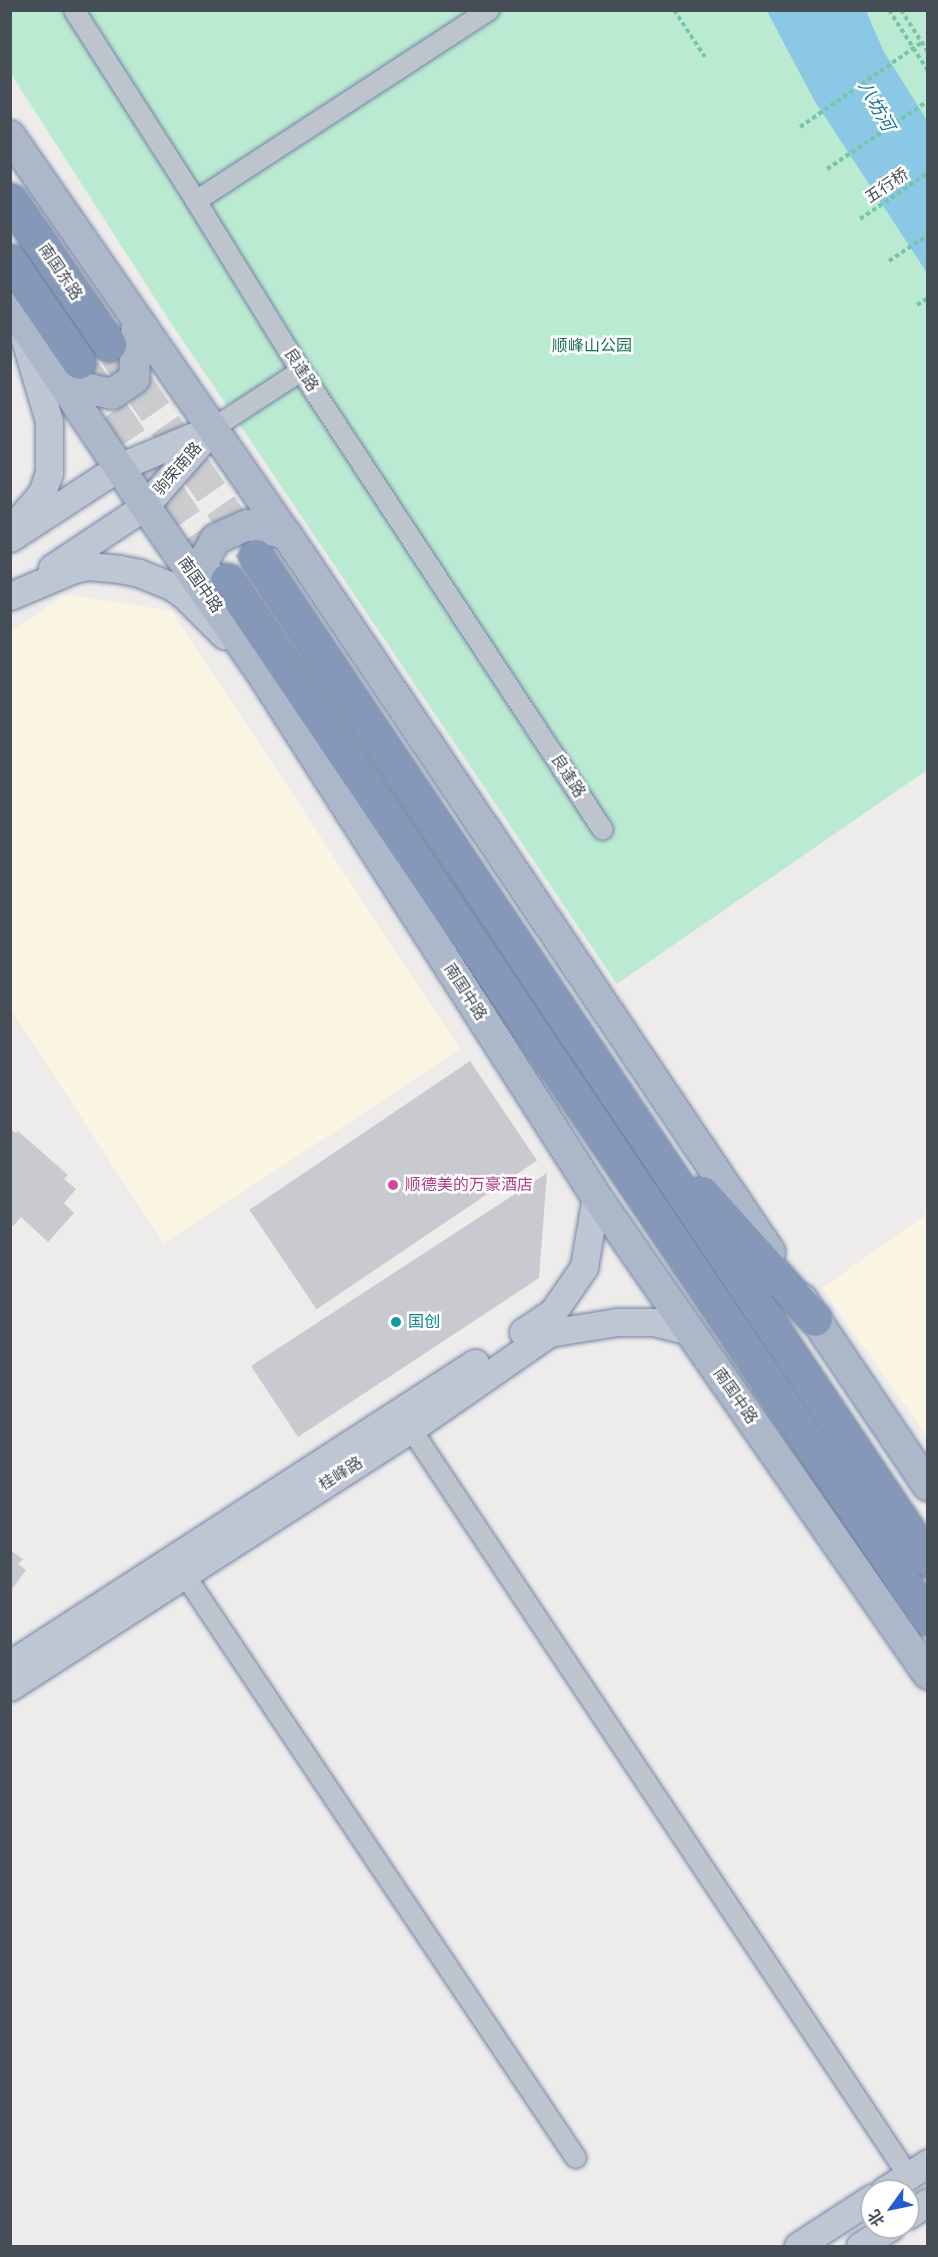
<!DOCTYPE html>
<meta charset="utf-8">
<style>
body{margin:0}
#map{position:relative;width:938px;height:2257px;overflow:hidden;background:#eeebeb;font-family:"DejaVu Sans","Noto Sans SC",sans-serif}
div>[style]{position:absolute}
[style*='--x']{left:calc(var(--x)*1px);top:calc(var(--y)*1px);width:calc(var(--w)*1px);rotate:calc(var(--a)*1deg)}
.commercial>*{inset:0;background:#faf5e3}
.green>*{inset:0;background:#bbead2}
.water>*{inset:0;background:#8ac8e5}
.building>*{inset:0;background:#c8cad0;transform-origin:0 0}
.highway-tunnel>*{height:33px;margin-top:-16.5px;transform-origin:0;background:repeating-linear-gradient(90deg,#cccbcd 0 33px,transparent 0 49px)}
.path>*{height:4px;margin-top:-2px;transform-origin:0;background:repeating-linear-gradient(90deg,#75c6a6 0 4.5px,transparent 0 7.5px)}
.roads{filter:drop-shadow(0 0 2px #7184a3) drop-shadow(0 0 2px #7184a3)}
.street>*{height:20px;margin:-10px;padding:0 10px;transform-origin:10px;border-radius:10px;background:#bdc4cd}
.secondary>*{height:27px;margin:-13.5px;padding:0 13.5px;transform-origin:13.5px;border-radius:13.5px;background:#bec6d4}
.primary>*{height:30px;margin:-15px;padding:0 15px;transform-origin:15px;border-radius:15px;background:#acb8c9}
.highway>*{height:33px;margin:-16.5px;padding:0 16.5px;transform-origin:16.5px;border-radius:16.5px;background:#8598b8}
.path-bridge>*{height:4px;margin-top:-2px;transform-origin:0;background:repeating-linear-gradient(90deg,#75c6a6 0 4.5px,transparent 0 7.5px)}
.dots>*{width:16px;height:16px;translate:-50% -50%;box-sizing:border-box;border:3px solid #fff;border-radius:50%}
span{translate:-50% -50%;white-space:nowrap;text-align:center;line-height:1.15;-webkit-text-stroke:5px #fff;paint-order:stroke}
.street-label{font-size:16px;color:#454d57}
.park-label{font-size:16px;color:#1c7250}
.hotel-label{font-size:16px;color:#b23c85}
.left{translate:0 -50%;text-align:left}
.culture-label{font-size:16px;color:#0d838f}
.water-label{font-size:18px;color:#15709a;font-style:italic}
.frame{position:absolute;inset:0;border:12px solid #454d57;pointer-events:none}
.north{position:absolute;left:860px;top:2179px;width:60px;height:60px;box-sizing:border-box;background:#fff;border:2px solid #b5b8bc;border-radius:50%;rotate:237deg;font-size:16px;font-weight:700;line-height:24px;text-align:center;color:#454d57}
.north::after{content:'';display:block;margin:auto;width:21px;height:27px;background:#245dcf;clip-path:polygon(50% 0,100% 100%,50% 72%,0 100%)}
</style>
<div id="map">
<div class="commercial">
<div style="clip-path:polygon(66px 594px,172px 611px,460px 1049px,164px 1244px,11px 1010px,11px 631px)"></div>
<div style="clip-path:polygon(927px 1214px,927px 1436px,822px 1288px)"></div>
</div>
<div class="green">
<div style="clip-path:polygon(11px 11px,927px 11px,927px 770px,617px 984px,169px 320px,11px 74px)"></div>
</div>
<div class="water">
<div style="clip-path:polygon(767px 11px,866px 11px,884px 52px,927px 120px,927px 273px,814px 100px)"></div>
</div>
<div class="building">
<div style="left:470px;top:1061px;width:120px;height:266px;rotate:56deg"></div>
<div style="clip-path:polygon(10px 1129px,16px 1133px,18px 1131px,68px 1175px,64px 1179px,76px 1189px,64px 1203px,74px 1213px,48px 1242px,21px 1217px,13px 1226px,10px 1225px)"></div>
<div style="clip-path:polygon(547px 1173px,539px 1278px,298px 1437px,251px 1366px)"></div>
<div style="clip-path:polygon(10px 1550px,23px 1559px,18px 1564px,26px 1570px,10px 1592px)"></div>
</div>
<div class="highway-tunnel">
<div style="--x:109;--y:344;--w:257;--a:55.3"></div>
<div style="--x:85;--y:371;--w:248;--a:55.7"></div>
</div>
<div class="path">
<div style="--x:674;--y:10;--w:56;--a:56.6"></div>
<div style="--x:889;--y:10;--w:72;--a:57.4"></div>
<div style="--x:901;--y:10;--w:50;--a:57.3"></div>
<div style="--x:827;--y:169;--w:122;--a:-34"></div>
<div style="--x:860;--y:219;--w:82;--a:-34.1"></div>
<div style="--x:889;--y:261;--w:47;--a:-33.7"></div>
<div style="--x:917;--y:305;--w:13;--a:-32"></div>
</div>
<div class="roads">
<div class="street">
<div style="--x:74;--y:10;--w:227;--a:57.4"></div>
<div style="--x:489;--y:10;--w:350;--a:146.9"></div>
<div style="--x:196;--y:201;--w:200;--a:58.3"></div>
<div style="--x:301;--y:371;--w:549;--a:56.66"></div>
<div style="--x:212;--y:429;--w:106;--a:-33.1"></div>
<div style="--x:411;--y:1429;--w:896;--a:56.33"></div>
<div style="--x:184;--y:1574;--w:703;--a:56.13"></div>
</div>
<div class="secondary">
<div style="--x:16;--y:523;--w:40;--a:-49"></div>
<div style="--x:42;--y:493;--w:21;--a:-71"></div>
<div style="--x:49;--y:473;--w:52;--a:-90"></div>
<div style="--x:49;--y:421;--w:92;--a:-106.5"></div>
<div style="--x:10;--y:538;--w:130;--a:-33.1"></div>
<div style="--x:119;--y:467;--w:96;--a:-22.6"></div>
<div style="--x:52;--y:568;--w:112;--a:-33.7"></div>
<div style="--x:145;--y:506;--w:102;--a:-49"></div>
<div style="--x:10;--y:596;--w:69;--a:-22.9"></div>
<div style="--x:74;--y:569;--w:13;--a:-13"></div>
<div style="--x:87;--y:566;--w:32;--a:5"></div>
<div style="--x:119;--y:569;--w:20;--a:11"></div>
<div style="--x:139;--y:573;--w:35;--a:22"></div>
<div style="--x:171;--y:586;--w:16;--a:35"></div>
<div style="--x:184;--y:595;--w:57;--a:45"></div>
<div style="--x:523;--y:1332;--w:36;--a:-34"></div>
<div style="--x:553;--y:1312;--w:55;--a:-55.4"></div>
<div style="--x:584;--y:1267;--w:72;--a:-80.4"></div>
<div style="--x:10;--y:1664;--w:554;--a:-32.92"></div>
<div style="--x:10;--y:1687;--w:477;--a:-32.8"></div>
<div style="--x:411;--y:1429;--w:168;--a:-34.8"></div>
<div style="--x:549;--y:1333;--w:69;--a:-9.2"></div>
<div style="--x:617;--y:1322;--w:36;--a:0"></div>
<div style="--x:653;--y:1322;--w:38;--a:14"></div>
<div style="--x:884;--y:2191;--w:52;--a:-32.5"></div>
<div style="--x:908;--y:2215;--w:24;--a:-33"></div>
<div style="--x:798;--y:2246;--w:88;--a:-33"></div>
<div style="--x:860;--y:2246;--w:36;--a:-32"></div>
</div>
<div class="primary">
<div style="--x:10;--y:136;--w:484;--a:55.3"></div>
<div style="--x:286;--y:534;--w:866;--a:56.02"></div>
<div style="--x:10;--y:305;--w:242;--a:56.1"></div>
<div style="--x:145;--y:506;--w:203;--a:55.1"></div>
<div style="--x:261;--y:672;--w:622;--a:57.41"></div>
<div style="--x:596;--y:1196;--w:582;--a:55.22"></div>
<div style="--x:59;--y:370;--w:23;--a:45"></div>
<div style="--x:75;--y:386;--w:38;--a:12"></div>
<div style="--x:112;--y:394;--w:27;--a:-34"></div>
<div style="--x:134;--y:379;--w:59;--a:-87.1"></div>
<div style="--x:215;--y:595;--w:35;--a:-110"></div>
<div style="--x:203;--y:562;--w:26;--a:-61"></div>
<div style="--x:216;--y:539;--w:35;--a:-24"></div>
<div style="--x:248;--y:525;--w:39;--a:13"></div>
<div style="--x:802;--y:1299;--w:225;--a:56"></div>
</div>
<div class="highway">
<div style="--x:10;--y:200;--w:175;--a:55.5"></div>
<div style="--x:10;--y:261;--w:122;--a:55.7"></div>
<div style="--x:256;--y:556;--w:1208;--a:56.2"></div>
<div style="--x:227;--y:580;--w:1253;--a:55.97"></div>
<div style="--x:702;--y:1193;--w:169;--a:48.1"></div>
</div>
</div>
<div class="path-bridge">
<div style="--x:800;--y:127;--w:147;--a:-34.8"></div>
</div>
<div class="dots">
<div style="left:393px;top:1185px;background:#d1479c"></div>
<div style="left:396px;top:1322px;background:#0f9aa8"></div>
</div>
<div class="street-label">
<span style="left:887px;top:186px;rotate:-34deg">五行桥</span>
<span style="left:60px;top:272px;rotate:56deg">南国东路</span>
<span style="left:301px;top:370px;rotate:57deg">良逢路</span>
<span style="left:178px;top:469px;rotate:-49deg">驹荣南路</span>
<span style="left:200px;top:585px;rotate:55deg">南国中路</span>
<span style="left:568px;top:776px;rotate:57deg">良逢路</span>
<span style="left:465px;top:992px;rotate:57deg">南国中路</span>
<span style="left:735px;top:1396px;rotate:55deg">南国中路</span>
<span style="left:341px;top:1474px;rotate:-32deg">桂峰路</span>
</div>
<div class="park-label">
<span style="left:592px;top:346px">顺峰山公园</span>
</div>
<div class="hotel-label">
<span class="left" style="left:405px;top:1185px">顺德美的万豪酒店</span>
</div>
<div class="culture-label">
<span class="left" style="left:408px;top:1322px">国创</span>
</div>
<div class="water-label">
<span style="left:876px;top:106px;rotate:61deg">八坊河</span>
</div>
<div class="frame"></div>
<div class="north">北</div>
</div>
